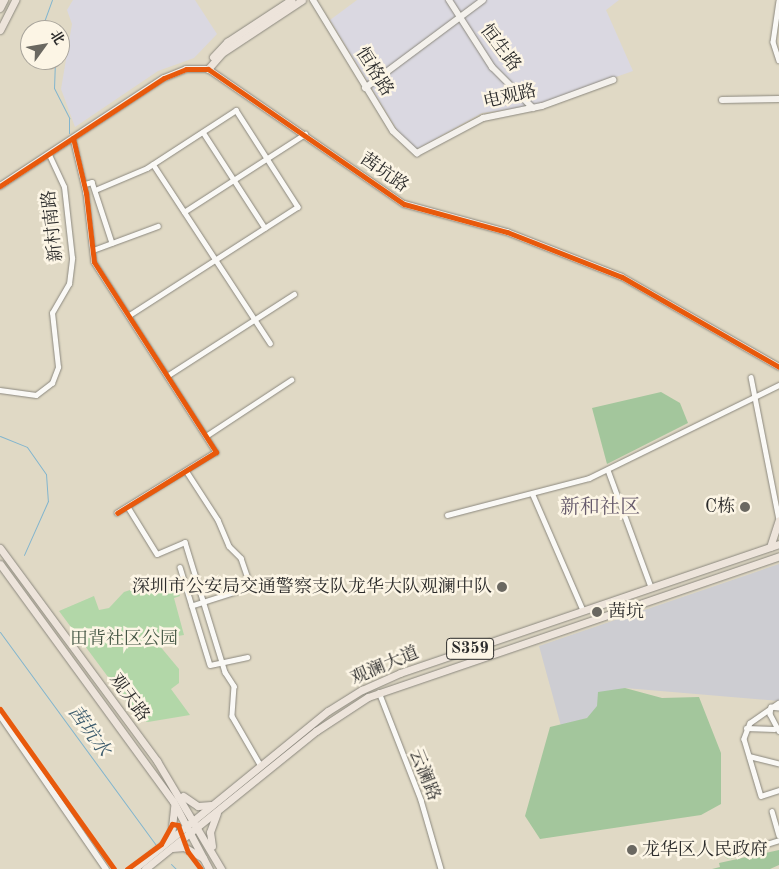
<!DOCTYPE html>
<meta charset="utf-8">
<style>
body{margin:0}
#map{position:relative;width:779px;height:869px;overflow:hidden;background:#e0d9c5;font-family:"Old Standard TT","Noto Serif SC",serif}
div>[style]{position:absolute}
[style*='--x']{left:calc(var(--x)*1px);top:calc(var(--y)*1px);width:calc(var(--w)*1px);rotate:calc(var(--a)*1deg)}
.built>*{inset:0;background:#dad8e1}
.industrial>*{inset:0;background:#cdcdd2}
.green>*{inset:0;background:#b2d7a8}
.round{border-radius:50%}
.forest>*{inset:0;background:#a3c69c}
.stream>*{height:1px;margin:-0.5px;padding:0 0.5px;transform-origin:0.5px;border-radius:0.5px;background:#82b5ce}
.roads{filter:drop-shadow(0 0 1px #8b887e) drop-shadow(0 0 1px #8b887e)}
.street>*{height:4.5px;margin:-2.25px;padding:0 2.25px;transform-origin:2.25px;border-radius:2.25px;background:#faf9f6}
.secondary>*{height:6px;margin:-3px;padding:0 3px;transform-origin:3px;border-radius:3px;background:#f4f1ec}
.primary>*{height:7px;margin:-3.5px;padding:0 3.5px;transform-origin:3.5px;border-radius:3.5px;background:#ede4db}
.highway>*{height:8px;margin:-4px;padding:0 4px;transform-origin:4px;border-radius:4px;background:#ede4db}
.cycleway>*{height:5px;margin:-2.5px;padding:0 2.5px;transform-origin:2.5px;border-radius:2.5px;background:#e8590c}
.dots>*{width:14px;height:14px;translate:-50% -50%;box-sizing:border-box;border:2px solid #fcf5e5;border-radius:50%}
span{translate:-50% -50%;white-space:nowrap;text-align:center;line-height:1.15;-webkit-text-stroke:5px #fcf5e5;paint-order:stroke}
.shield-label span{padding:1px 4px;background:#fcf5e5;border:1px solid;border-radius:4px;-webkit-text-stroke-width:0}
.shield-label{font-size:16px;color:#2b2b2b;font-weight:700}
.street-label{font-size:18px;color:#2b2b2b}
.poi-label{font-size:18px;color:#2b2b2b}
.right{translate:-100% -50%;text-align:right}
.left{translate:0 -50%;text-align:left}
.park-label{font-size:18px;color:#435644}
.water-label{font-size:19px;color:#3d5c6e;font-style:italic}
.quarter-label{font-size:20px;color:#665a6c}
.north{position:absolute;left:20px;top:20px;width:50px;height:50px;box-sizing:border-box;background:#fcf5e5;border:1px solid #a8a49b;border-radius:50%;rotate:58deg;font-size:14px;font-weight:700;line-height:20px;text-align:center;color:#2b2b2b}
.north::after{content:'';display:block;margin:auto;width:18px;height:22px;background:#6a6861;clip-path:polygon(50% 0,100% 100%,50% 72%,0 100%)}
</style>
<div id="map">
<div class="built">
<div style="clip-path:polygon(73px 0,195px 0,217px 34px,194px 58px,158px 71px,75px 127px,61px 89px,72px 24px,67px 10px)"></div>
<div style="clip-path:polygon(357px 0,619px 0,606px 10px,633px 71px,533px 106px,482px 113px,417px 149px,402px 138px,330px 20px)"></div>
</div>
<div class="industrial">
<div style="clip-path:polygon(779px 564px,779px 701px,625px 688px,587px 718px,561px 726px,539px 646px)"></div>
</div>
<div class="green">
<div style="clip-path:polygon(164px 579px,176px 585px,180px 596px,174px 598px,184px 635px,165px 638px,159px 645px,179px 669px,179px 683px,171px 689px,190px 715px,148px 722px,140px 720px,59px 611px,94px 596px,99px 610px,109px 608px,124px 592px)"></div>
<div class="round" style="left:723px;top:845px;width:14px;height:14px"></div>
</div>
<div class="forest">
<div style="clip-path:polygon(661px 392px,680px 403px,688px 423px,607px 464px,592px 408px)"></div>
<div style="clip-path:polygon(625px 688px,662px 698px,699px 697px,721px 753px,721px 804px,701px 815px,540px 839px,525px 816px,550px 727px,587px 718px,597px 706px,598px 692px)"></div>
<div style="clip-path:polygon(779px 850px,779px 865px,770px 869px,712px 869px,720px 867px,719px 863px)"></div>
</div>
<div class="stream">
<div style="--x:41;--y:30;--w:32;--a:-70"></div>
<div style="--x:55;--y:60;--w:28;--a:92"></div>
<div style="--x:54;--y:88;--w:34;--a:63"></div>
<div style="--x:69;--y:118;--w:15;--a:90"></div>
<div style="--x:0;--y:436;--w:29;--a:22"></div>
<div style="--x:27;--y:447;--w:33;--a:55"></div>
<div style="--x:46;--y:474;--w:27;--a:86"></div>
<div style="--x:48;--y:501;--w:59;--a:114"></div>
<div style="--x:0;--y:632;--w:264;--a:53.8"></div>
<div style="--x:171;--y:864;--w:7;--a:45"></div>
</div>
<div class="roads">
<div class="street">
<div style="--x:779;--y:1;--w:41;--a:98.3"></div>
<div style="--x:773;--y:42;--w:19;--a:72"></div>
<div style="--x:203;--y:132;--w:114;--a:57.1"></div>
<div style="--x:73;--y:138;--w:57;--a:76.7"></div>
<div style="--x:86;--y:193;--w:69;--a:83.4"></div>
<div style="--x:94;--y:262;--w:226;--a:57.3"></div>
<div style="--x:216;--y:452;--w:116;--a:148.4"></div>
<div style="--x:153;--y:164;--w:214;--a:56.8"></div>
<div style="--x:85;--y:184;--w:7;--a:-16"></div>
<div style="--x:92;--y:182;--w:64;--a:71.8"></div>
<div style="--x:95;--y:190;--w:56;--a:-22.9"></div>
<div style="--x:147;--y:168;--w:106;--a:-33.1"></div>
<div style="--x:236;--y:110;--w:115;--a:57.4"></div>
<div style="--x:298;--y:207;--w:201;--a:147.2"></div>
<div style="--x:184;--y:212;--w:144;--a:-32.8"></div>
<div style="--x:93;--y:250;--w:69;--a:-20.3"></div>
<div style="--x:167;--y:376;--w:151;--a:-32.8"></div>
<div style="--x:751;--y:377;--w:146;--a:78.9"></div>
<div style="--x:0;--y:390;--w:36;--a:8"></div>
<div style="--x:36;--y:395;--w:20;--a:-37"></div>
<div style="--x:52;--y:383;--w:17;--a:-69"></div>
<div style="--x:58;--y:367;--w:54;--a:-96.3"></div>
<div style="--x:52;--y:313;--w:34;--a:-60"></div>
<div style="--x:69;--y:284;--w:26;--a:-83"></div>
<div style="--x:72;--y:258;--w:71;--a:-96.4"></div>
<div style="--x:64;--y:187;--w:35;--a:-115"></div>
<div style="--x:206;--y:436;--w:102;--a:-33.4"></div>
<div style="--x:608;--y:470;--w:125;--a:69.8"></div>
<div style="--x:187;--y:472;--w:57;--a:57.1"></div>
<div style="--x:218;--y:520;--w:28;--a:67"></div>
<div style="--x:229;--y:546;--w:17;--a:45"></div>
<div style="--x:241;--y:558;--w:31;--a:71"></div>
<div style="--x:251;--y:587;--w:62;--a:162.1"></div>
<div style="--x:533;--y:495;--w:125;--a:66.5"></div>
<div style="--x:128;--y:507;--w:55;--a:58.3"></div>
<div style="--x:157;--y:554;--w:30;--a:-23"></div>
<div style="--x:185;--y:542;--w:136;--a:72.9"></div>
<div style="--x:225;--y:672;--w:17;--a:57"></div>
<div style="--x:234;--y:686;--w:30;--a:94"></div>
<div style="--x:232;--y:716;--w:58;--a:59.9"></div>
<div style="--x:447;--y:515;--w:147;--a:-14.6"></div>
<div style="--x:589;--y:478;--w:212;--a:-26.1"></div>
<div style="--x:180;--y:567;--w:102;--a:73"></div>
<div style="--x:210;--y:665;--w:38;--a:-12"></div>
<div style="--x:379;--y:692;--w:116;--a:68.7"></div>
<div style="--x:421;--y:800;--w:72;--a:73.8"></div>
<div style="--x:779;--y:703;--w:35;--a:145"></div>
<div style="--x:750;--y:723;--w:17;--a:111"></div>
<div style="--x:744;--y:739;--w:59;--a:73.4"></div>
<div style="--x:761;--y:796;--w:19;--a:-18"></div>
<div style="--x:779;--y:708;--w:8;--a:-173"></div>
<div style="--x:771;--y:707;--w:7;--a:98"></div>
<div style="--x:770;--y:714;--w:19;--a:62"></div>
<div style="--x:746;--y:728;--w:28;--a:2"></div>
<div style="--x:749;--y:756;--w:30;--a:14"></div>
<div style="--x:772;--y:811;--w:25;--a:74"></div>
<div style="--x:767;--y:844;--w:13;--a:-18"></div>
</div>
<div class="secondary">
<div style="--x:313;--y:0;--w:153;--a:58.6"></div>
<div style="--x:393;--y:131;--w:33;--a:43"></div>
<div style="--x:417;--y:153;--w:75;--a:-27.9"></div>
<div style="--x:483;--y:118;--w:60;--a:-11.5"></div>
<div style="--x:542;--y:106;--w:76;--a:-20.1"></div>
<div style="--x:449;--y:0;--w:80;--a:57.3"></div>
<div style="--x:492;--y:67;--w:58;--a:45"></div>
<div style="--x:365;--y:88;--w:147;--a:-36.7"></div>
<div style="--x:722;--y:100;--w:57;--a:-1"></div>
<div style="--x:0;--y:186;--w:196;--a:-33.4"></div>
<div style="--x:164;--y:78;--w:24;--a:-22"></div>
<div style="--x:186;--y:69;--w:22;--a:0"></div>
<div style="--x:208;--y:69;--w:238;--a:34.6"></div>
<div style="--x:404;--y:204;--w:107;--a:15.2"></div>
<div style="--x:507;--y:232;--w:123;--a:21.4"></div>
<div style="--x:622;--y:277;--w:181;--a:29.8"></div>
<div style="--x:0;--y:715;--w:187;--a:55.5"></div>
</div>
<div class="primary">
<div style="--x:0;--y:30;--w:34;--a:-63"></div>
<div style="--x:213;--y:57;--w:21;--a:-47"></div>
<div style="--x:227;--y:42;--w:77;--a:-33.3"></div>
<div style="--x:208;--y:69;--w:21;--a:-49"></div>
<div style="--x:222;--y:53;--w:96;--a:-33.5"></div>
<div style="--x:770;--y:547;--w:28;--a:-72"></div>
<div style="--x:0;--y:548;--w:265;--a:53.6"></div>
<div style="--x:157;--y:761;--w:126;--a:59.3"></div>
<div style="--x:0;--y:564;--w:293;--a:53.9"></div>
<div style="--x:173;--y:801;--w:77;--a:62.1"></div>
<div style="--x:183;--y:796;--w:18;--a:34"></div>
<div style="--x:198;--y:806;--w:13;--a:-4"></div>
<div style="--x:171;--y:837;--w:31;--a:-84"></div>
<div style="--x:212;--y:846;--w:14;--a:-98"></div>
<div style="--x:210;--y:832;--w:20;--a:-70"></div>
<div style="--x:172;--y:848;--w:12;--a:-5"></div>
<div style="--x:184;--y:847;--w:22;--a:30"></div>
<div style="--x:134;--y:869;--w:250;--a:-39.2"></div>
<div style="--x:328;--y:711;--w:40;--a:-32"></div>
<div style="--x:362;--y:690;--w:42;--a:-24.1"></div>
<div style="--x:400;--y:673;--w:400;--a:-18.8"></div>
<div style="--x:145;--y:869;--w:220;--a:-38.9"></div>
<div style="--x:316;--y:731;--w:62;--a:-33.2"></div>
<div style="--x:368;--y:697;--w:435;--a:-18.9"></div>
</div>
<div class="highway">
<div style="--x:0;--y:8;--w:9;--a:-63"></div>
</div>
</div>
<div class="cycleway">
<div style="--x:73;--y:138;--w:57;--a:76.7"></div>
<div style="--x:86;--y:193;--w:69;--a:83.4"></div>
<div style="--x:94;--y:262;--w:226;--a:57.3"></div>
<div style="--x:216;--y:452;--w:116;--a:148.4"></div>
<div style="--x:0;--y:186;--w:196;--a:-33.4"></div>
<div style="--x:164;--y:78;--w:24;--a:-22"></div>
<div style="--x:186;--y:69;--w:22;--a:0"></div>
<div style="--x:208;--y:69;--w:238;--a:34.6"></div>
<div style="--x:404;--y:204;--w:107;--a:15.2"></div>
<div style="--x:507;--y:232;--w:123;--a:21.4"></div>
<div style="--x:622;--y:277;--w:181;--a:29.8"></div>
<div style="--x:0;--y:709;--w:196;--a:54.5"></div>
<div style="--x:127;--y:869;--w:42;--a:-36.3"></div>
<div style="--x:161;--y:844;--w:23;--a:-61"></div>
<div style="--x:172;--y:824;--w:6;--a:9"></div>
<div style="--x:178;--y:825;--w:29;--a:70"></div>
<div style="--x:188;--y:852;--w:21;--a:53"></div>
</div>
<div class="dots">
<div style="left:745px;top:507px;background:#6a6861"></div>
<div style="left:502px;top:587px;background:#6a6861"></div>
<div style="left:597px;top:612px;background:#6a6861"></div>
<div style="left:632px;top:850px;background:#6a6861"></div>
</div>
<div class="shield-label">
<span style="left:470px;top:649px">S359</span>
</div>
<div class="street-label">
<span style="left:500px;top:48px;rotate:53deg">恒生路</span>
<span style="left:374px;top:72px;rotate:58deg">恒格路</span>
<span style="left:510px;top:97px;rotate:-13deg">电观路</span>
<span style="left:384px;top:173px;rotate:35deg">茜坑路</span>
<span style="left:53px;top:226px;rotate:-96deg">新村南路</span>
<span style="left:385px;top:666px;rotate:-23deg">观澜大道</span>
<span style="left:129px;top:698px;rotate:54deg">观天路</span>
<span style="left:424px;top:775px;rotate:68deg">云澜路</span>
</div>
<div class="poi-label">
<span class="right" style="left:735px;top:507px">C栋</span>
<span class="right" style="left:492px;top:587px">深圳市公安局交通警察支队龙华大队观澜中队</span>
<span class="left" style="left:608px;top:612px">茜坑</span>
<span class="left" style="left:642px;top:850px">龙华区人民政府</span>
</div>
<div class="park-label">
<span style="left:124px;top:639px">田背社区公园</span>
</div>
<div class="water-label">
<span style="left:88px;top:732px;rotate:54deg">茜坑水</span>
</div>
<div class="quarter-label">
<span style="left:600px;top:508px">新和社区</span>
</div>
<div class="north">北</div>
</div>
